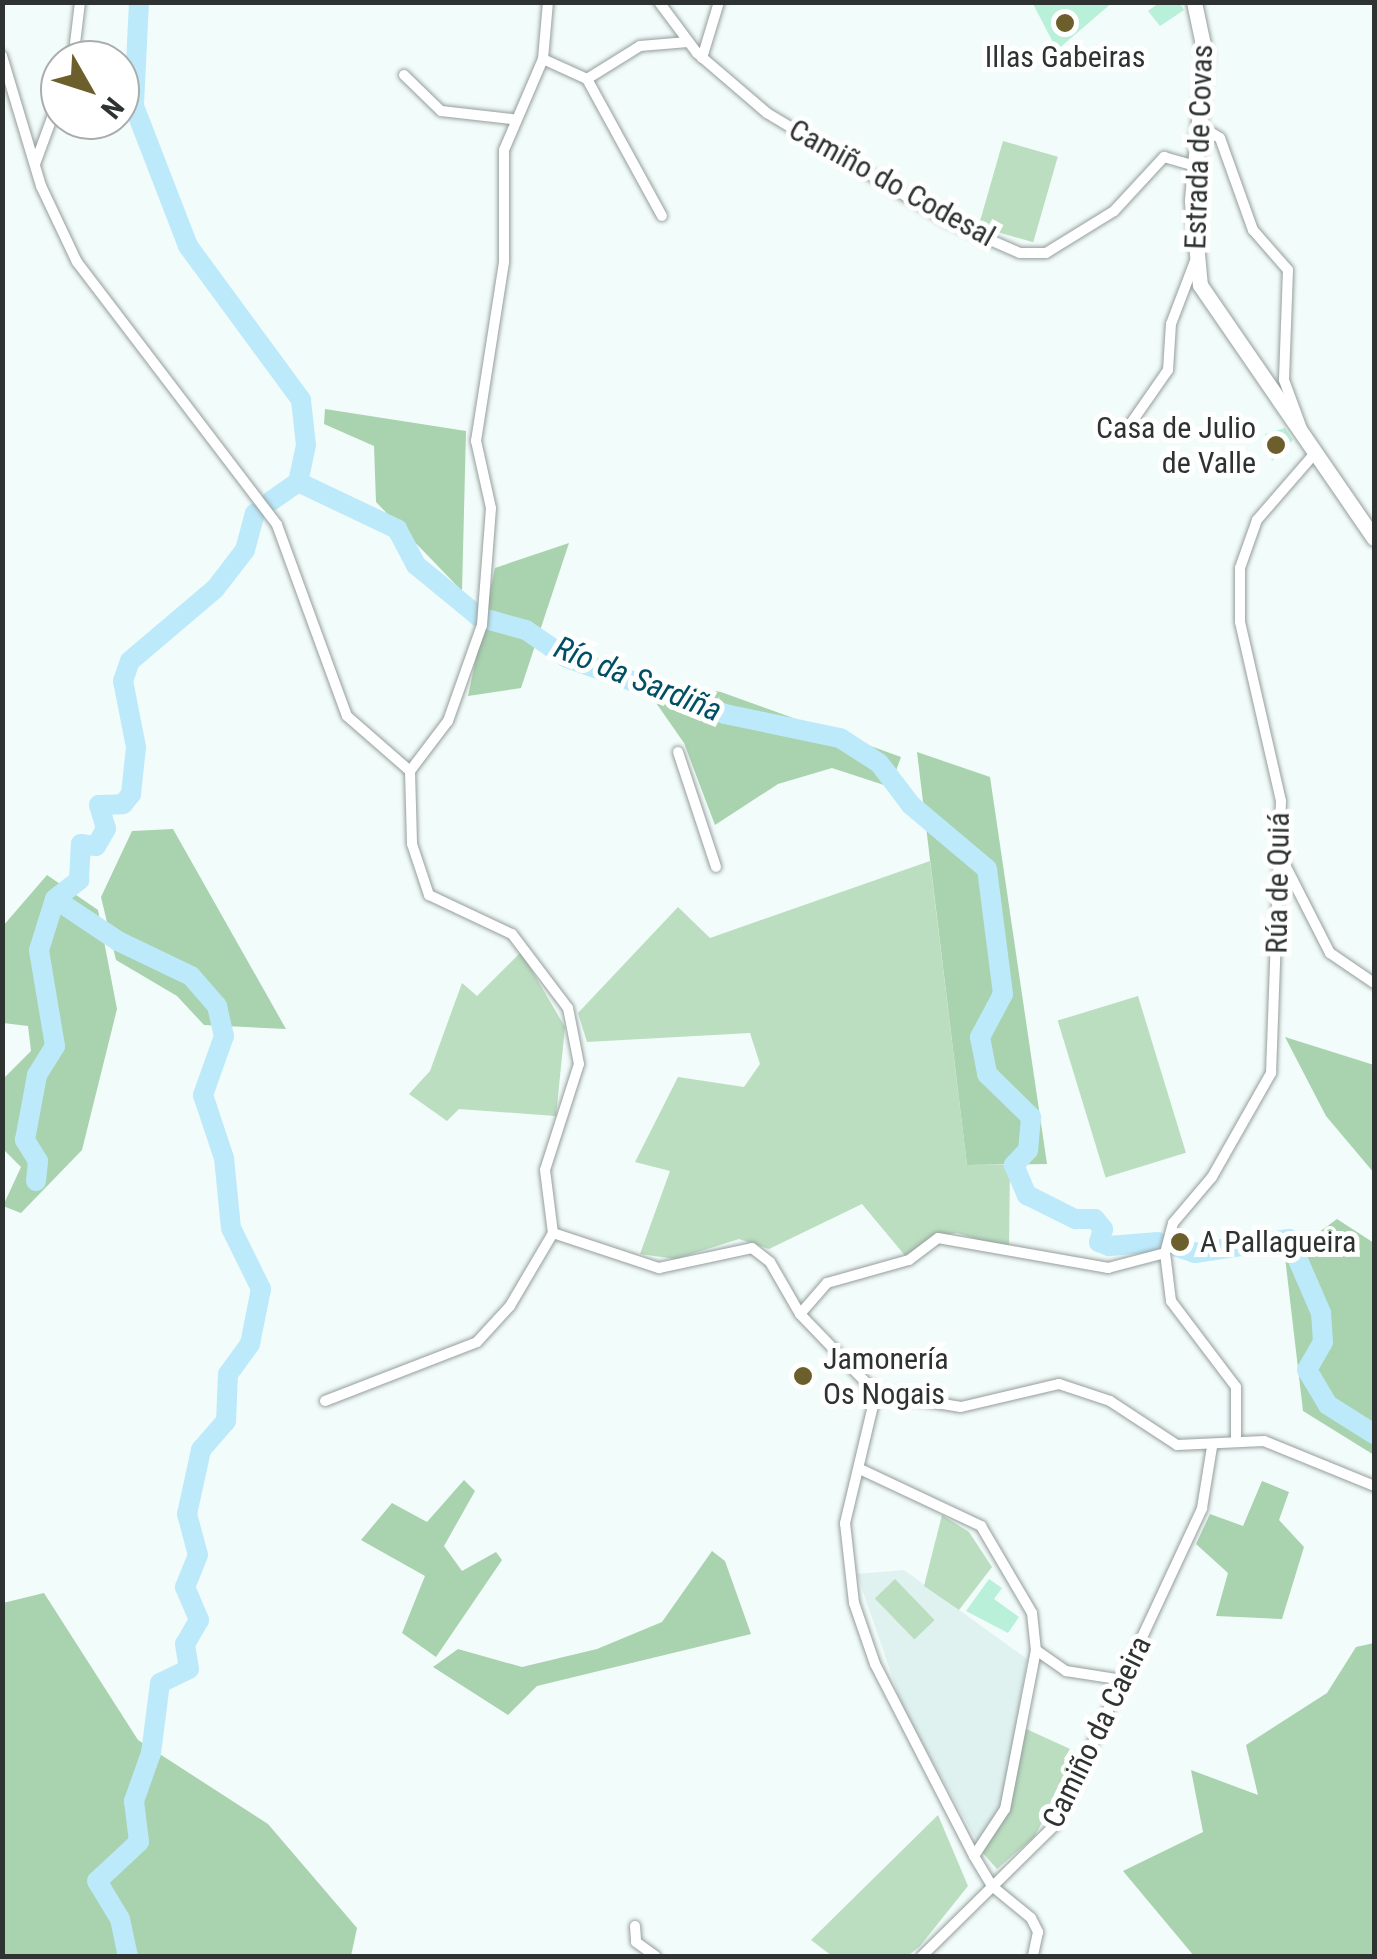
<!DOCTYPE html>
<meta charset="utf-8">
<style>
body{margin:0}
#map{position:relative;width:1377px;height:1959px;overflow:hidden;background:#f2fcfa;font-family:"Roboto Condensed",sans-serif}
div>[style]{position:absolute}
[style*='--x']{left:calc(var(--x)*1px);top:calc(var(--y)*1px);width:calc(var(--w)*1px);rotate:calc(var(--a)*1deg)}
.built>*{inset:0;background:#dff2ef}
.green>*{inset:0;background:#bbdec0;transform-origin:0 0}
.forest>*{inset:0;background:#a9d2af}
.river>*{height:20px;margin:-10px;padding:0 10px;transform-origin:10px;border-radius:10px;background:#bdeafb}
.building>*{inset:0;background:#b9f0d9}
.roads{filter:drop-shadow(0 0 2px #959e9d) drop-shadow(0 0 2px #959e9d)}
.minor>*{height:10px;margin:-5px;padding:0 5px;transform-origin:5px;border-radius:5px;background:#fff}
.secondary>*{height:15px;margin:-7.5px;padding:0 7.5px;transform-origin:7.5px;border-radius:7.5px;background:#fff}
.dots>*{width:28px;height:28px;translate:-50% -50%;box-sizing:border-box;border:5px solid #fff;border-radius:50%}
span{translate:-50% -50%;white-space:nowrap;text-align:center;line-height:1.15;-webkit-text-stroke:10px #fff;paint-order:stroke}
.poi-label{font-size:30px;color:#2e3231}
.right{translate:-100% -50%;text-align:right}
.left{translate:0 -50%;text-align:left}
.street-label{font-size:30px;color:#2e3231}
.water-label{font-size:32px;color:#005065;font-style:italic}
.frame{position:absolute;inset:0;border:5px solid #2e3231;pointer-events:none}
.north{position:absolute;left:40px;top:40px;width:100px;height:100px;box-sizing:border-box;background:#fff;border:2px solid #abadad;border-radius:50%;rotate:129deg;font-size:28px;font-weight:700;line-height:40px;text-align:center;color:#2e3231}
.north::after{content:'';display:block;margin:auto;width:35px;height:45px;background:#6d5f2c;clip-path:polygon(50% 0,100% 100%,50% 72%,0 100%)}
</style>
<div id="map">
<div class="built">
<div style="clip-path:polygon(904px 1570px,1027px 1659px,1002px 1805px,978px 1843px,903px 1708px,857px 1574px)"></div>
</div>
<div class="green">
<div style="left:1003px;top:141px;width:57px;height:89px;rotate:16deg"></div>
<div style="clip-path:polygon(930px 861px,967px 1165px,1010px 1165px,1009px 1249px,957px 1233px,932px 1237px,907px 1258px,862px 1204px,769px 1249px,739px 1239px,676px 1259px,640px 1254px,670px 1171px,635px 1162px,678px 1077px,744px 1087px,760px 1064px,750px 1033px,587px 1042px,578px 1013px,678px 907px,710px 938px)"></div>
<div style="clip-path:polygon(521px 952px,565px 1027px,556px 1116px,459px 1109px,447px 1121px,409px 1094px,430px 1071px,462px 983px,477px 996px)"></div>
<div style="left:1138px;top:996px;width:164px;height:84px;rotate:73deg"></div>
<div style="clip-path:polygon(942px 1515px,969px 1532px,992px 1567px,959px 1610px,924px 1586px)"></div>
<div style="left:895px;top:1579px;width:57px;height:28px;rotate:46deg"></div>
<div style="clip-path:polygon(1022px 1727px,1081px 1754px,1034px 1837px,997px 1869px,982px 1852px,1008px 1810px)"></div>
<div style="clip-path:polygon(938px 1815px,968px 1886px,920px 1946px,908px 1956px,832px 1956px,811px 1940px)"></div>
</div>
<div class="forest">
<div style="clip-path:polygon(325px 409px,466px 431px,462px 591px,376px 502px,374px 446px,324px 424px)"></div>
<div style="clip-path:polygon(569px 543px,521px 688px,468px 696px,495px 568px)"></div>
<div style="clip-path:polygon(638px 677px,721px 692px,901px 757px,890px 787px,832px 768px,778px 784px,715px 825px,684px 743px)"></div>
<div style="clip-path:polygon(917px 752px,990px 777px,1047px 1164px,967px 1165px)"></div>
<div style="clip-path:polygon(173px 829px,286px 1029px,204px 1025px,177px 996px,116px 960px,101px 897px,132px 831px)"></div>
<div style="clip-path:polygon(47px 875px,98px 910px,117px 1009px,82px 1150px,21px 1213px,3px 1206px,21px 1167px,3px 1149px,3px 1079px,31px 1051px,28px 1026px,3px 1023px,3px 926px)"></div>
<div style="clip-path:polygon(1285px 1037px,1374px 1065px,1374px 1173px,1326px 1116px)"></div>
<div style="clip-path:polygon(1337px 1219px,1374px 1243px,1374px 1455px,1303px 1411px,1285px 1257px)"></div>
<div style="clip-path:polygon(464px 1480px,475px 1491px,444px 1546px,462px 1571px,496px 1552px,502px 1560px,436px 1657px,402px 1633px,425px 1576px,361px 1540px,392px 1503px,427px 1522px)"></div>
<div style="clip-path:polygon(1262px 1481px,1289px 1492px,1279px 1520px,1304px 1547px,1282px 1619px,1216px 1616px,1228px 1573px,1196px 1544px,1210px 1514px,1243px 1526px)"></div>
<div style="clip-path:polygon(712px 1551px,725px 1561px,751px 1634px,537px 1686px,508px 1715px,433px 1667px,458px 1649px,522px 1667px,597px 1649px,662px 1622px)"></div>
<div style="clip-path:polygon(44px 1593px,138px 1740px,268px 1824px,357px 1928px,351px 1956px,3px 1956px,3px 1603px)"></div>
<div style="clip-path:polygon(1374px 1643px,1374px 1956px,1194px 1956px,1123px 1871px,1203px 1832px,1191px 1770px,1258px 1795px,1246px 1745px,1327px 1693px,1356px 1647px)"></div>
</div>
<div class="river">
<div style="--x:139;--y:2;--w:104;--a:92.8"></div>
<div style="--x:134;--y:106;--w:150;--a:68.9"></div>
<div style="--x:188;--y:246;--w:191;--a:53.7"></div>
<div style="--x:301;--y:400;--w:45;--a:83.7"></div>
<div style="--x:306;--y:445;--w:38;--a:102"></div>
<div style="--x:298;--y:482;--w:110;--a:25.4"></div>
<div style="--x:397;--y:529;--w:41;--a:62.2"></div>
<div style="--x:416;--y:565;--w:82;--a:39.5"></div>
<div style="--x:479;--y:617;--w:49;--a:15.5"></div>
<div style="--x:526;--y:630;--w:50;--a:34.3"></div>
<div style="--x:567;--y:658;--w:168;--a:19.5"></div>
<div style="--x:725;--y:714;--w:117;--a:11.8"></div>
<div style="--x:840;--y:738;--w:46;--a:32.7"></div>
<div style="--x:879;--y:763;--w:53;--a:52.7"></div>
<div style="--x:911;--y:805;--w:99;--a:40.1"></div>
<div style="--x:987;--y:869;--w:126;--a:82.7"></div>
<div style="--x:1003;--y:994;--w:49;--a:118.1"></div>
<div style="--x:980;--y:1037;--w:38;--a:79"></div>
<div style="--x:987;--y:1074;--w:62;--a:44.3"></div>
<div style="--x:1031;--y:1117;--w:33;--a:95"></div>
<div style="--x:1028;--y:1150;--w:21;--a:133"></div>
<div style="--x:1014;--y:1165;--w:33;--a:67"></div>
<div style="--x:1027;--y:1195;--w:54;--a:26.6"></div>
<div style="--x:1075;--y:1219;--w:20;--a:0"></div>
<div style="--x:1095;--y:1219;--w:13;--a:51"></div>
<div style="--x:1103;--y:1229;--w:14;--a:107"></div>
<div style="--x:1099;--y:1242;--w:11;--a:22"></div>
<div style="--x:1109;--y:1246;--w:49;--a:-4.7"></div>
<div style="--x:271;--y:501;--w:33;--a:-35"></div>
<div style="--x:55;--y:899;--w:76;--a:33.7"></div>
<div style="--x:118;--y:941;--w:81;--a:25.6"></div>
<div style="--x:191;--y:976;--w:40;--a:49"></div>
<div style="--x:217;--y:1006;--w:31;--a:77"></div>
<div style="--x:224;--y:1036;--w:63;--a:109.6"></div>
<div style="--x:203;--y:1095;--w:66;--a:71.6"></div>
<div style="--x:224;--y:1158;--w:70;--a:84.3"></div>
<div style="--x:231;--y:1228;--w:68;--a:63.8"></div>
<div style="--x:261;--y:1289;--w:56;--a:101.3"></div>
<div style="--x:250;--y:1344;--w:37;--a:126"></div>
<div style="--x:228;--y:1374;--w:47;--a:92.4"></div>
<div style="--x:226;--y:1421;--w:38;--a:131"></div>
<div style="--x:201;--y:1450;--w:66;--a:102.3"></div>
<div style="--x:187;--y:1514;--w:42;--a:75"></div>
<div style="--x:198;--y:1555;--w:35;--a:112"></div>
<div style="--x:185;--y:1587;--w:36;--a:67"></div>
<div style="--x:199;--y:1620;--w:28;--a:120"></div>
<div style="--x:185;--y:1644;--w:25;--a:81"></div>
<div style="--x:189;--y:1669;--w:32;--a:154"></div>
<div style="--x:160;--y:1683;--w:71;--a:97.3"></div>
<div style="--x:151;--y:1753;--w:51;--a:109.5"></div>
<div style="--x:134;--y:1801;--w:41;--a:83"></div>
<div style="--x:139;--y:1842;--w:57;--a:137.1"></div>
<div style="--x:97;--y:1881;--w:44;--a:58.8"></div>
<div style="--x:120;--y:1919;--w:38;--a:78"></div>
<div style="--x:36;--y:1181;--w:20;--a:-84"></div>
<div style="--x:38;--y:1161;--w:25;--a:-122"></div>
<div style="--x:25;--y:1140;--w:66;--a:-79.5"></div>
<div style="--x:37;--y:1075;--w:34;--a:-58"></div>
<div style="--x:55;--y:1046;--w:97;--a:-99.5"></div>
<div style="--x:39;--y:950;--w:53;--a:-72.6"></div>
<div style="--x:55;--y:899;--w:31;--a:-38"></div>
<div style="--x:79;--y:880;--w:36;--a:-87"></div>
<div style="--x:81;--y:844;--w:15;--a:8"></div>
<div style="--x:96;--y:846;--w:20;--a:-60"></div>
<div style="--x:106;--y:829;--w:25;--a:-106"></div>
<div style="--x:99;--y:805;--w:24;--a:-2"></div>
<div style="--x:123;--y:804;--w:13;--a:-51"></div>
<div style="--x:131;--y:794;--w:47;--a:-83.9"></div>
<div style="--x:136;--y:747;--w:67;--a:-101.1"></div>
<div style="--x:123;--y:681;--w:21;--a:-71"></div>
<div style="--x:130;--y:661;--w:111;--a:-40.3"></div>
<div style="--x:215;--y:589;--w:49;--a:-52.4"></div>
<div style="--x:245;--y:550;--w:38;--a:-75"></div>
<div style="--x:1177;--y:1247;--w:19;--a:18"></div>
<div style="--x:1195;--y:1253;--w:95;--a:-8.5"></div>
<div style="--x:1289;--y:1239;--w:81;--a:66.6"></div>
<div style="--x:1321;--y:1313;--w:29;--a:86"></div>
<div style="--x:1323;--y:1342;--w:32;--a:120"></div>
<div style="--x:1307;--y:1370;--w:41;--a:59"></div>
<div style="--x:1328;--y:1405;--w:54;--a:32.2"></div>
</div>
<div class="building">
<div style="clip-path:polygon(1032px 2px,1113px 2px,1057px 50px)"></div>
<div style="clip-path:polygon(1160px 2px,1179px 2px,1184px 10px,1160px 26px,1148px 11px)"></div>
<div style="clip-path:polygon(1285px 428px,1293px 440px,1272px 461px,1265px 434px)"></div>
<div style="clip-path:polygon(989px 1579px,1002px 1588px,994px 1599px,1019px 1617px,1008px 1633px,966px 1611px)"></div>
</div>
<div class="roads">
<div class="minor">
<div style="--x:659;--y:2;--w:64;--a:53.3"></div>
<div style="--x:697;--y:53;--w:92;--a:40.6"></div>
<div style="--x:767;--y:113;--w:212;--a:30.9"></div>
<div style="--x:949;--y:222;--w:77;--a:23.6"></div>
<div style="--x:1020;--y:253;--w:26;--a:0"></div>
<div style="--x:1046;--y:253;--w:80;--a:-31.7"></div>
<div style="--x:1114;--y:211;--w:74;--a:-47.2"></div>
<div style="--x:1164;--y:157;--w:32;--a:16"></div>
<div style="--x:2;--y:56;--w:136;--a:73.3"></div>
<div style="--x:41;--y:186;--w:84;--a:64.7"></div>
<div style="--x:77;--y:262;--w:330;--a:52.7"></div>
<div style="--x:277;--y:525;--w:203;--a:69.9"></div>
<div style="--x:347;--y:716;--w:84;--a:41.1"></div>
<div style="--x:410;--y:771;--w:73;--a:88.4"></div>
<div style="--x:412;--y:844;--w:54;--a:71.6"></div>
<div style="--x:429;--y:895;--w:92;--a:25.2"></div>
<div style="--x:512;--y:934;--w:93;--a:52.9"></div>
<div style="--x:568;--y:1008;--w:57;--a:78.9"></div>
<div style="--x:579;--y:1064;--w:111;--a:107.8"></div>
<div style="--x:545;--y:1170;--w:64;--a:82.8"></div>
<div style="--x:553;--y:1233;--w:112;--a:18.3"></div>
<div style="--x:659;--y:1268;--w:95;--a:-12.1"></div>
<div style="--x:752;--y:1248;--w:23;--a:38"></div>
<div style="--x:770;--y:1262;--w:60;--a:60"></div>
<div style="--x:800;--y:1314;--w:110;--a:46.1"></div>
<div style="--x:876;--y:1393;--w:134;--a:103.4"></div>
<div style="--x:845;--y:1523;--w:81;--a:83.6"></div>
<div style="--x:854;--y:1603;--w:65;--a:71"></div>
<div style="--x:875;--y:1664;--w:216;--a:62.7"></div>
<div style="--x:974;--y:1856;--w:35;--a:59"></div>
<div style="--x:992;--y:1886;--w:50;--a:39.4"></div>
<div style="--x:1031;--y:1918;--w:16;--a:63"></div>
<div style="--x:1038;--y:1932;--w:25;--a:102"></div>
<div style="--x:702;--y:58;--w:59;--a:-73.1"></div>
<div style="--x:543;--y:59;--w:48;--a:24.4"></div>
<div style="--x:587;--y:79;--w:156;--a:61.3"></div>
<div style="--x:73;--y:60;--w:58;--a:-83.1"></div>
<div style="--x:404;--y:75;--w:52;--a:44.2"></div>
<div style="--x:441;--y:111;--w:71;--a:6.4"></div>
<div style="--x:587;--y:79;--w:62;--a:-31.9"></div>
<div style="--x:640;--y:46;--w:48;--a:-4.8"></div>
<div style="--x:1200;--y:126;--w:23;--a:31"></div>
<div style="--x:1220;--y:138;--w:98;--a:70.3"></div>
<div style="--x:1253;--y:230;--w:53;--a:48.8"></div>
<div style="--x:1288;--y:270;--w:110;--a:92.1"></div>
<div style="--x:1284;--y:380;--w:58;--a:69.7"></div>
<div style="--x:35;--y:164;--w:72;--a:-69.8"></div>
<div style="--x:1129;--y:426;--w:68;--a:-55.1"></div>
<div style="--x:1168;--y:370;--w:46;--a:-86.3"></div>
<div style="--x:1171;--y:324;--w:67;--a:-69.1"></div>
<div style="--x:678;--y:752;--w:121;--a:71.7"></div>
<div style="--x:410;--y:771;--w:63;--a:-52.8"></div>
<div style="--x:448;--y:721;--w:102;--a:-70.5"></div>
<div style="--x:482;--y:625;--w:117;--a:-85.6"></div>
<div style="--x:491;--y:508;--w:69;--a:-102.6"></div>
<div style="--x:476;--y:441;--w:181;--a:-81.1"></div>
<div style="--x:504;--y:262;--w:112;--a:-90"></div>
<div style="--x:504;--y:150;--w:99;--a:-66.8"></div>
<div style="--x:543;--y:59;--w:57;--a:-85"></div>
<div style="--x:1281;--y:857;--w:108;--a:63"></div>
<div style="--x:1330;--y:953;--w:53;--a:34.3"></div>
<div style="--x:800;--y:1314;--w:41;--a:-48.9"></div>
<div style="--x:827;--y:1283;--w:85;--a:-15.7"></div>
<div style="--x:909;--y:1260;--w:36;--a:-37"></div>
<div style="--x:938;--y:1238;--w:173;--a:10"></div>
<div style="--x:1108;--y:1268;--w:59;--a:-14.7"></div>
<div style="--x:876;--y:1393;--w:86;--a:9.4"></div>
<div style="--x:961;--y:1407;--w:101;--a:-13.2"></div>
<div style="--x:1059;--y:1384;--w:54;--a:18.4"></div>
<div style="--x:1110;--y:1401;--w:80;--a:33.3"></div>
<div style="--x:1177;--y:1445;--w:87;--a:-2.6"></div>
<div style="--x:1264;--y:1441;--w:119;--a:22.2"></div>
<div style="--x:325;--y:1401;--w:163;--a:-21.2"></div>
<div style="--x:477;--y:1342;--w:49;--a:-47.5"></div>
<div style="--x:510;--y:1306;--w:85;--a:-59.5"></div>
<div style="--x:1236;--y:1442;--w:55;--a:-90"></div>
<div style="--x:1236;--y:1387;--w:108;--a:-127.1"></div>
<div style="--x:1171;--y:1301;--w:48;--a:-97.1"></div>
<div style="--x:1165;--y:1253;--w:31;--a:-75"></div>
<div style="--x:1173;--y:1223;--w:60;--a:-49.7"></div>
<div style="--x:1212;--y:1177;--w:120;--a:-60.4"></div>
<div style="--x:1271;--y:1073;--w:272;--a:-87.9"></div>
<div style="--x:1281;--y:801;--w:184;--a:-102.9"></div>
<div style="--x:1240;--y:622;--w:54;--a:-90"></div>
<div style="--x:1240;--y:568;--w:51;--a:-70.5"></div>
<div style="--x:1257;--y:520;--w:90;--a:-49.1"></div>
<div style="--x:862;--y:1470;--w:132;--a:25.2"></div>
<div style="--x:981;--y:1526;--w:101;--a:59.6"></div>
<div style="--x:1032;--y:1613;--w:37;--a:84"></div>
<div style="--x:1036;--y:1650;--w:162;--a:101"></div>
<div style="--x:1005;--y:1809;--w:56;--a:123.4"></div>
<div style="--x:1036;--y:1650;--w:37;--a:35"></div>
<div style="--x:1066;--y:1671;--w:52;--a:8.9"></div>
<div style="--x:635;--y:1926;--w:16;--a:86"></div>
<div style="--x:636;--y:1942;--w:24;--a:36"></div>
<div style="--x:922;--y:1956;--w:185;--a:-44.6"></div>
<div style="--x:1054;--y:1826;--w:351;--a:-65"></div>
<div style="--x:1202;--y:1508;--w:62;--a:-80.7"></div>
</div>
<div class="secondary">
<div style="--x:1194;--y:2;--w:53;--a:78.1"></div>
<div style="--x:1205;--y:54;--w:148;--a:95.1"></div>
<div style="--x:1192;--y:201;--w:84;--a:84.6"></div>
<div style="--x:1200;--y:285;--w:307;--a:55.5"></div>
</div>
</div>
<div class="dots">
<div style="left:1065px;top:23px;background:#6d5f2c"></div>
<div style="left:1276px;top:445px;background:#6d5f2c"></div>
<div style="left:1180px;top:1242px;background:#6d5f2c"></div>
<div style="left:803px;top:1376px;background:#6d5f2c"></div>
</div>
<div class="poi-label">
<span style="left:1065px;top:57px">Illas Gabeiras</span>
<span class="right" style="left:1256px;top:445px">Casa de Julio<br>de Valle</span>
<span class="left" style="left:1200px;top:1242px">A Pallagueira</span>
<span class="left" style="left:823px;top:1376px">Jamonería<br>Os Nogais</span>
</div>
<div class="street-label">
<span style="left:1199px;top:147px;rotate:-88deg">Estrada de Covas</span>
<span style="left:892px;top:183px;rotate:29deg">Camiño do Codesal</span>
<span style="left:1278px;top:883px;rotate:-89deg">Rúa de Quiá</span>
<span style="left:1097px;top:1732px;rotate:-64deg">Camiño da Caeira</span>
</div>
<div class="water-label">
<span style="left:638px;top:679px;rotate:22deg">Río da Sardiña</span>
</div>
<div class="frame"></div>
<div class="north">N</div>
</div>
